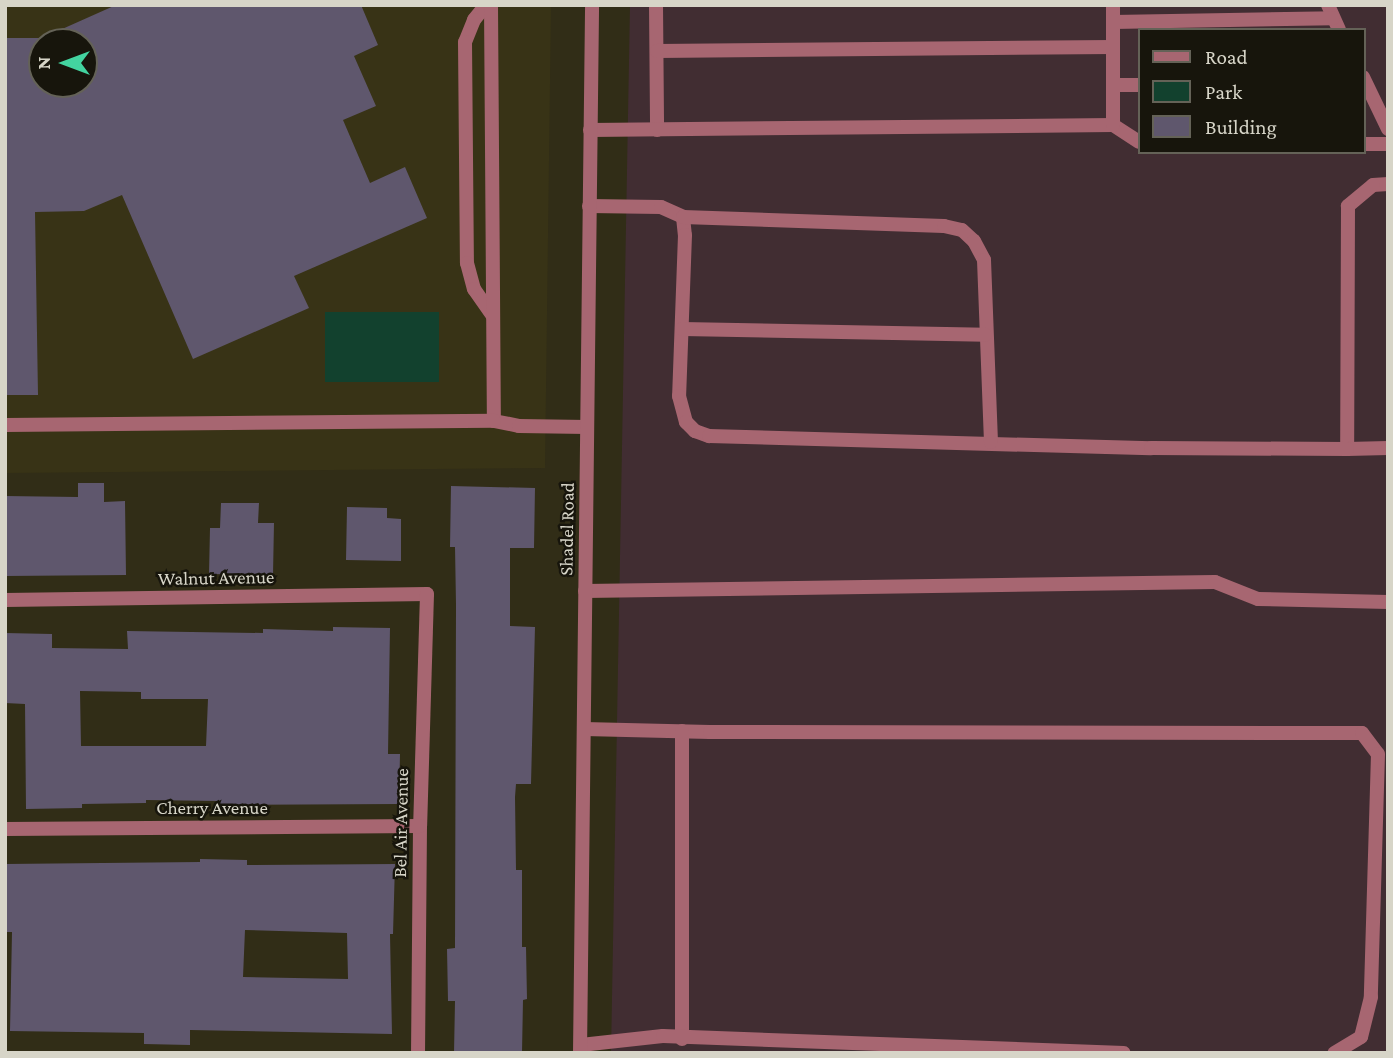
<!DOCTYPE html>
<style>
body{margin:0}
#map{position:relative;width:1393px;height:1058px;overflow:hidden;background:#312d17;font-family:"Crimson Pro",serif}
div>[style]{position:absolute}
[style*='--x']{left:calc(var(--x)*1px);top:calc(var(--y)*1px);width:calc(var(--w)*1px);rotate:calc(var(--a)*1deg)}
.commercial>*{inset:0;background:#412d32}
.built>*{inset:0;background:#383316}
.green>*{inset:0;background:#12412e;transform-origin:0 0}
.building>*{inset:0;background:#5f576d}
.lane>*{height:14px;margin:-7px;padding:0 7px;transform-origin:7px;border-radius:7px;background:#a76671}
.street>*{height:14px;margin:-7px;padding:0 7px;transform-origin:7px;border-radius:7px;background:#a76671}
span{translate:-50% -50%;white-space:nowrap;text-align:center;line-height:1.15;-webkit-text-stroke:5px #17150c;paint-order:stroke}
.street-label{font-size:19px;color:#d7d5c8}
.frame{position:absolute;inset:0;border:7px solid #d7d5c8;pointer-events:none}
.legend{position:absolute;left:1138px;top:28px;width:228px;height:126px;box-sizing:border-box;background:#17150c;border:2px solid #646257;margin:0;padding:9px 12px;list-style:none;font-size:21px;color:#d7d5c8}
.legend li{display:flex;align-items:center;gap:14px;height:35px}
.legend b{width:35px;border:2px solid #646257}
.north{position:absolute;left:28px;top:28px;width:70px;height:70px;box-sizing:border-box;background:#17150c;border:2px solid #646257;border-radius:50%;rotate:270deg;font-size:19px;font-weight:700;line-height:28px;text-align:center;color:#d7d5c8}
.north::after{content:'';display:block;margin:auto;width:24px;height:32px;background:#43d4a0;clip-path:polygon(50% 0,100% 100%,50% 72%,0 100%)}
</style>
<div id="map">
<div class="commercial">
<div style="clip-path:polygon(evenodd,630px 5px,1388px 5px,1388px 1053px,611px 1053px,630px 5px,1139px 30px,1363px 30px,1363px 152px,1139px 152px,1139px 30px)"></div>
</div>
<div class="built">
<div style="clip-path:polygon(evenodd,5px 5px,551px 5px,545px 468px,5px 473px,5px 5px,42px 42px,84px 42px,84px 84px,42px 84px,42px 42px)"></div>
</div>
<div class="green">
<div style="left:325px;top:312px;width:114px;height:70px"></div>
</div>
<div class="building">
<div style="clip-path:polygon(evenodd,116px 5px,361px 5px,378px 45px,354px 56px,376px 106px,343px 120px,370px 183px,405px 167px,427px 218px,294px 276px,309px 308px,193px 359px,122px 195px,84px 211px,35px 212px,38px 395px,5px 395px,5px 38px,42px 38px,116px 5px,42px 42px,84px 42px,84px 84px,42px 84px,42px 42px)"></div>
<div style="clip-path:polygon(78px 483px,104px 483px,104px 502px,125px 501px,126px 575px,5px 576px,5px 496px,78px 497px)"></div>
<div style="clip-path:polygon(451px 486px,535px 488px,534px 548px,510px 548px,510px 626px,535px 627px,531px 784px,516px 784px,515px 797px,516px 870px,522px 870px,522px 947px,526px 947px,527px 999px,523px 1000px,522px 1053px,454px 1053px,455px 1001px,448px 1001px,447px 949px,455px 948px,456px 605px,455px 547px,450px 547px)"></div>
<div style="clip-path:polygon(221px 503px,259px 503px,258px 523px,274px 523px,273px 575px,209px 574px,210px 528px,220px 528px)"></div>
<div style="clip-path:polygon(347px 507px,387px 508px,387px 518px,401px 519px,401px 561px,346px 560px)"></div>
<div style="clip-path:polygon(evenodd,333px 627px,390px 628px,388px 754px,400px 754px,399px 804px,216px 805px,217px 801px,146px 800px,146px 803px,82px 804px,82px 808px,26px 809px,25px 704px,5px 703px,5px 633px,52px 634px,52px 648px,128px 649px,127px 631px,263px 633px,263px 629px,333px 631px,333px 627px,80px 691px,141px 692px,141px 699px,208px 699px,206px 746px,81px 746px,80px 691px)"></div>
<div style="clip-path:polygon(evenodd,200px 859px,247px 860px,247px 865px,395px 864px,393px 934px,390px 934px,392px 1034px,190px 1030px,190px 1045px,144px 1044px,144px 1033px,10px 1031px,12px 932px,5px 932px,5px 864px,200px 862px,200px 859px,245px 930px,347px 933px,348px 979px,243px 977px,245px 930px)"></div>
</div>
<div class="lane">
<div style="--x:486;--y:5;--w:19;--a:129"></div>
<div style="--x:474;--y:20;--w:24;--a:112"></div>
<div style="--x:465;--y:42;--w:221;--a:89.5"></div>
<div style="--x:467;--y:263;--w:27;--a:75"></div>
<div style="--x:474;--y:289;--w:33;--a:55"></div>
<div style="--x:491;--y:5;--w:416;--a:89.6"></div>
<div style="--x:494;--y:421;--w:25;--a:11"></div>
<div style="--x:519;--y:426;--w:68;--a:0.8"></div>
<div style="--x:656;--y:5;--w:125;--a:89.5"></div>
<div style="--x:1328;--y:5;--w:27;--a:66"></div>
<div style="--x:1113;--y:22;--w:220;--a:-1"></div>
<div style="--x:657;--y:51;--w:456;--a:-0.5"></div>
<div style="--x:1363;--y:77;--w:58;--a:64.3"></div>
<div style="--x:1113;--y:85;--w:26;--a:0"></div>
<div style="--x:1113;--y:125;--w:31;--a:33"></div>
<div style="--x:590;--y:130;--w:523;--a:-0.55"></div>
<div style="--x:1113;--y:125;--w:120;--a:-90"></div>
<div style="--x:1363;--y:144;--w:25;--a:0"></div>
<div style="--x:1388;--y:184;--w:15;--a:176"></div>
<div style="--x:1373;--y:185;--w:33;--a:140"></div>
<div style="--x:1348;--y:206;--w:243;--a:90.2"></div>
<div style="--x:1347;--y:449;--w:41;--a:-1.4"></div>
<div style="--x:589;--y:206;--w:72;--a:0.8"></div>
<div style="--x:661;--y:207;--w:24;--a:24"></div>
<div style="--x:683;--y:217;--w:18;--a:84"></div>
<div style="--x:685;--y:235;--w:161;--a:92.1"></div>
<div style="--x:679;--y:396;--w:27;--a:75"></div>
<div style="--x:686;--y:422;--w:13;--a:45"></div>
<div style="--x:695;--y:431;--w:15;--a:20"></div>
<div style="--x:709;--y:436;--w:442;--a:1.6"></div>
<div style="--x:1151;--y:448;--w:196;--a:0.3"></div>
<div style="--x:683;--y:217;--w:261;--a:2"></div>
<div style="--x:944;--y:226;--w:18;--a:13"></div>
<div style="--x:962;--y:230;--w:16;--a:43"></div>
<div style="--x:974;--y:241;--w:21;--a:62"></div>
<div style="--x:984;--y:260;--w:182;--a:87.8"></div>
<div style="--x:682;--y:329;--w:303;--a:1.1"></div>
<div style="--x:5;--y:425;--w:489;--a:-0.5"></div>
<div style="--x:585;--y:591;--w:630;--a:-0.82"></div>
<div style="--x:1215;--y:582;--w:46;--a:21.6"></div>
<div style="--x:1258;--y:599;--w:130;--a:1.3"></div>
<div style="--x:5;--y:600;--w:422;--a:-0.8"></div>
<div style="--x:427;--y:594;--w:232;--a:91.7"></div>
<div style="--x:420;--y:826;--w:227;--a:90.5"></div>
<div style="--x:584;--y:729;--w:126;--a:1.4"></div>
<div style="--x:710;--y:732;--w:652;--a:0.09"></div>
<div style="--x:1362;--y:733;--w:26;--a:53"></div>
<div style="--x:1378;--y:754;--w:243;--a:91.7"></div>
<div style="--x:1371;--y:997;--w:41;--a:104"></div>
<div style="--x:1361;--y:1037;--w:31;--a:149"></div>
<div style="--x:682;--y:731;--w:308;--a:90"></div>
<div style="--x:5;--y:829;--w:415;--a:-0.4"></div>
<div style="--x:581;--y:1045;--w:82;--a:-6.3"></div>
<div style="--x:663;--y:1036;--w:461;--a:2.1"></div>
</div>
<div class="street">
<div style="--x:580;--y:1053;--w:1048;--a:-89.34"></div>
</div>
<div class="street-label">
<span style="left:567px;top:529px;rotate:-89deg">Shadel Road</span>
<span style="left:216px;top:578px;rotate:-1deg">Walnut Avenue</span>
<span style="left:212px;top:808px">Cherry Avenue</span>
<span style="left:401px;top:823px;rotate:-89deg">Bel Air Avenue</span>
</div>
<div class="frame"></div>
<ul class="legend">
<li><b style="height:9px;background:#a76671"></b>Road</li>
<li><b style="height:19px;background:#12412e"></b>Park</li>
<li><b style="height:19px;background:#5f576d"></b>Building</li>
</ul>
<div class="north">N</div>
</div>
